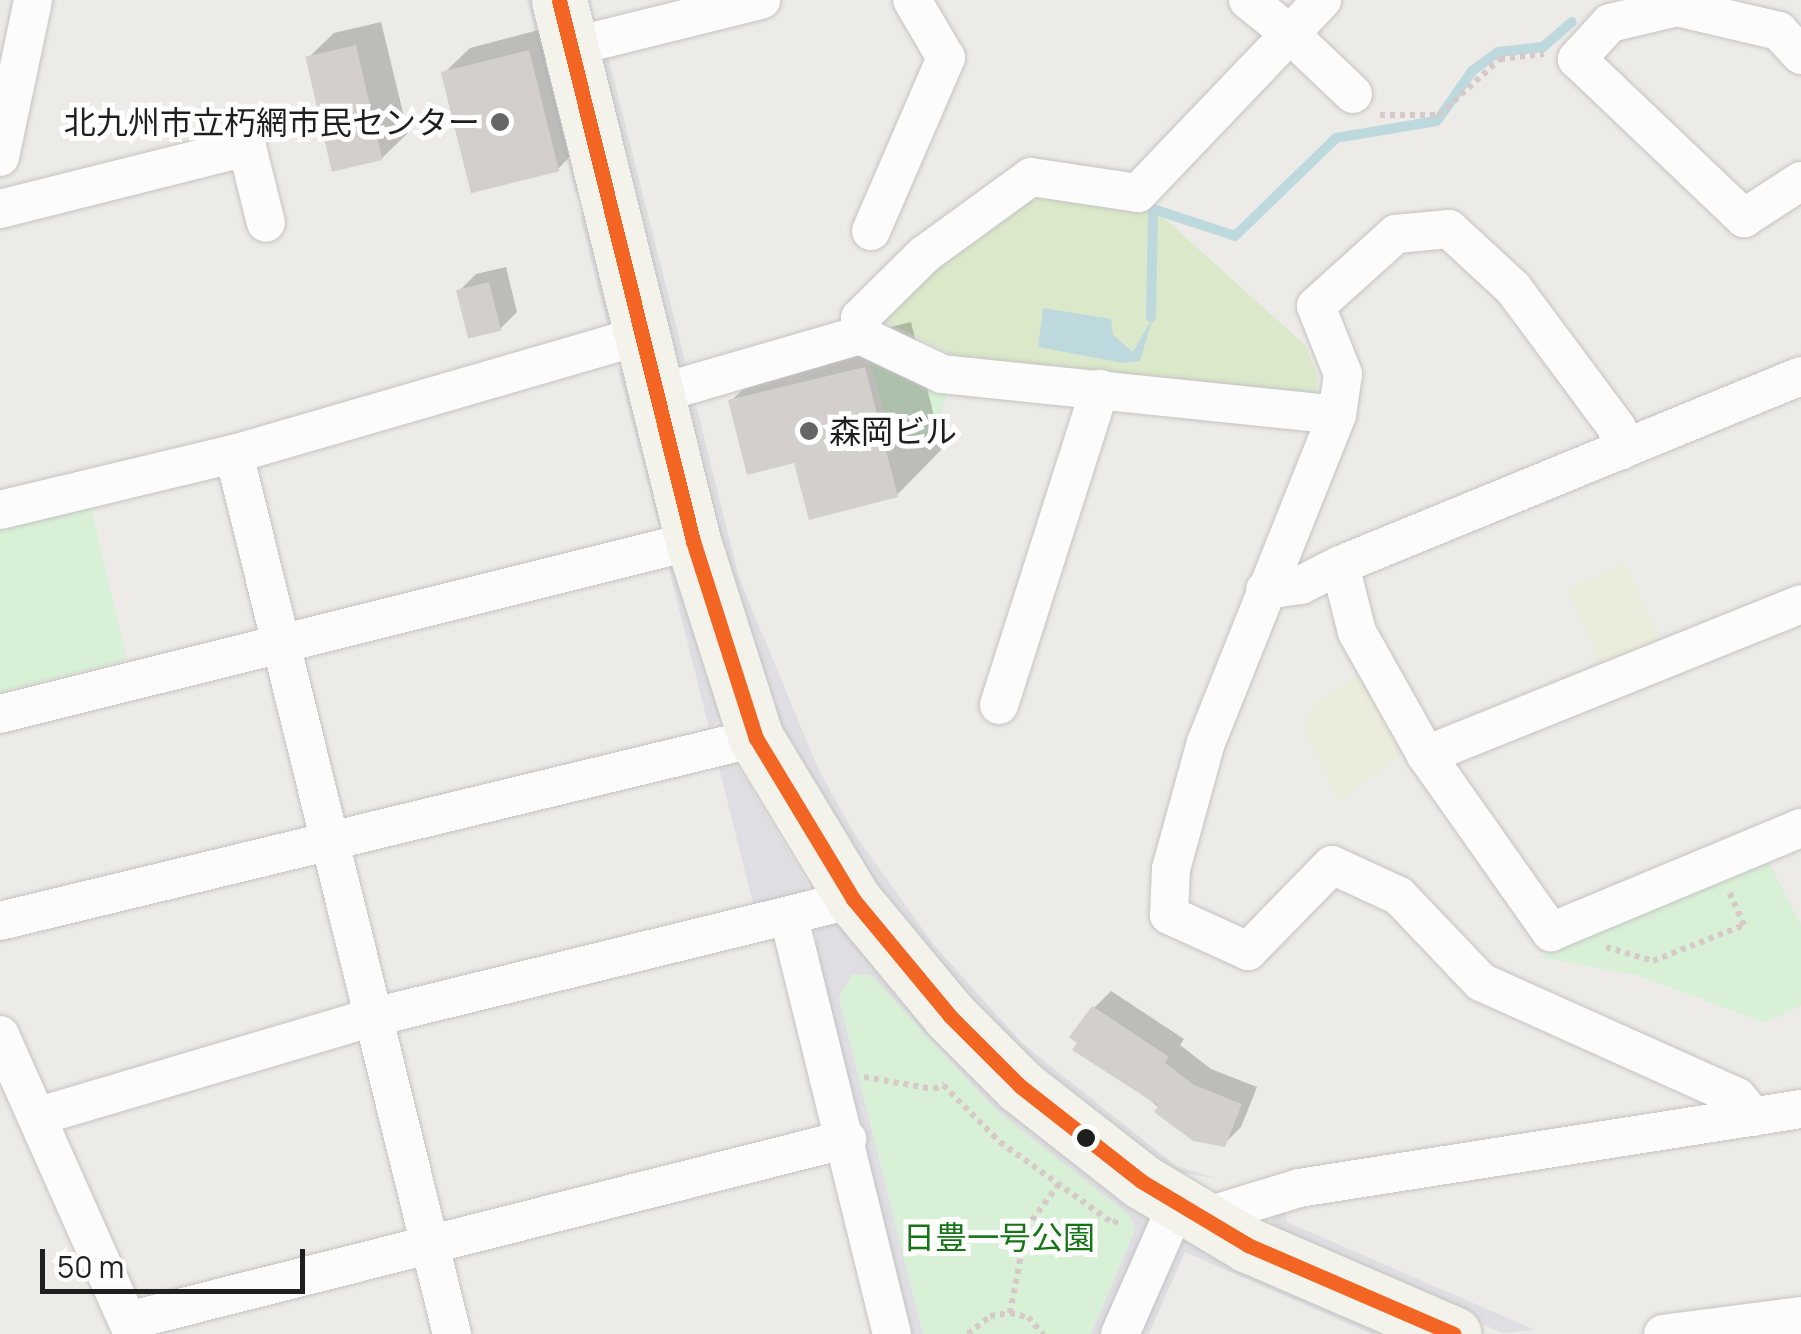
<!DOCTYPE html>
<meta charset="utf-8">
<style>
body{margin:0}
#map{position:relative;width:1801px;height:1334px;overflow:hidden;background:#edebe8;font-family:Manrope,"Noto Sans JP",sans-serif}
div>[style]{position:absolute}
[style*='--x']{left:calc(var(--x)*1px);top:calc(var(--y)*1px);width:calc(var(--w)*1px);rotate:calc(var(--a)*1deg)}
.farmland>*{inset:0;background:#ececdc;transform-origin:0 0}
.grass>*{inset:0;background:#dbe8c9}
.park>*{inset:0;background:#d8f0d6}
.plaza>*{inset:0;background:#dfdee2}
.water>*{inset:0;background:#bed9de}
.shadow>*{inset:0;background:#0003}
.stream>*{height:10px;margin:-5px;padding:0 5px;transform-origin:5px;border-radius:5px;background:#bed9de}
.building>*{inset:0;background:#d2cfcd;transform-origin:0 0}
.path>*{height:6px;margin-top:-3px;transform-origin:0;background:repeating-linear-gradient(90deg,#d6c9c7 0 5px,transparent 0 10px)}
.roads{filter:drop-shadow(0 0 2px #c4c3c2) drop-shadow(0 0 2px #c4c3c2)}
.street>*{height:38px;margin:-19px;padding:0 19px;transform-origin:19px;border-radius:19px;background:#fcfcfc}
.secondary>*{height:55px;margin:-27.5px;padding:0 27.5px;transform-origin:27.5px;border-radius:27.5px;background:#f3f3eb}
.bus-1>*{height:15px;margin:-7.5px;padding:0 7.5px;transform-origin:7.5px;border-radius:7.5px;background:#f26522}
.dots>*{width:28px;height:28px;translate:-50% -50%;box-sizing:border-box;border:5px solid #fff;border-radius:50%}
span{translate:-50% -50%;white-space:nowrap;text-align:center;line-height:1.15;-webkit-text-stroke:10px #fff;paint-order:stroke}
.poi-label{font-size:32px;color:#1f1f1f}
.right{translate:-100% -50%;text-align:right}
.left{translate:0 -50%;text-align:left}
.park-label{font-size:32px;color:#157516}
.scale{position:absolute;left:40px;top:1249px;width:265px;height:45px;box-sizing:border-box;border:5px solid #1f1f1f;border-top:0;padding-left:12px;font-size:30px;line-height:35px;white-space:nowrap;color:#1f1f1f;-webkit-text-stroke:8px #fff;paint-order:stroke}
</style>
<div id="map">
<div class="farmland">
<div style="left:1626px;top:563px;width:89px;height:64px;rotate:66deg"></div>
<div style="clip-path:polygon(1368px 669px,1408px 749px,1338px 802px,1302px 724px,1317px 701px)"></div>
</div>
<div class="grass">
<div style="clip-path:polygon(1028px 188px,1145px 201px,1306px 346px,1318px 377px,1315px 396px,959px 358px,874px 316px)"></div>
</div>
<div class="park">
<div style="clip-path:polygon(866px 347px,949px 389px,929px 448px,890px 433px)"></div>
<div style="clip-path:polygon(89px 499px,127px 660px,0 692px,0 521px)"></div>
<div style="clip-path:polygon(1767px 859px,1801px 924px,1801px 1005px,1765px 1023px,1637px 975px,1539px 957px)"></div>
<div style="clip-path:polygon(852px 974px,871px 975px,994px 1108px,1130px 1215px,1135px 1230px,1091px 1334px,923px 1334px,839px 998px)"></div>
</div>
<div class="plaza">
<div style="clip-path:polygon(527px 0,543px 0,581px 188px,575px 193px)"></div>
<div style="clip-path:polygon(607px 52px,687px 369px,677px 364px,598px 62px)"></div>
<div style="clip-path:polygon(584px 215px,624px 324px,611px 339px,580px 216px)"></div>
<div style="clip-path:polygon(629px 367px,663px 525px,659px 527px,618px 369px)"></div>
<div style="clip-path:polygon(694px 396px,739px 578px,818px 768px,854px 833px,934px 945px,1022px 1043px,1176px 1166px,1219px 1179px,1170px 1171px,1019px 1058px,876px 892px,797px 760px,756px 667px,683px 403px)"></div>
<div style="clip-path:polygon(673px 560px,723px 717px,709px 728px,667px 561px)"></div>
<div style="clip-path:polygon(716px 756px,733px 758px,808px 884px,805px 898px,756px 915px)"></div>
<div style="clip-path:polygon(836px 918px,1146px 1208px,1149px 1225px,1102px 1334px,1091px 1334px,1135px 1230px,1130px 1216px,994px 1108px,871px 975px,852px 974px,839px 998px,923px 1334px,909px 1334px,818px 966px,816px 930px)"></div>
<div style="clip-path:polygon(1285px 1206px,1287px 1222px,1535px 1330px,1503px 1333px,1272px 1232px,1271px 1219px)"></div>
<div style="clip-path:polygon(1182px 1238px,1192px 1238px,1413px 1334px,1372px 1334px,1185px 1252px,1149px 1334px,1137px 1334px)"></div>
</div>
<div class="water">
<div style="clip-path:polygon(1043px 308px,1111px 319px,1113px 335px,1133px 352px,1153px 317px,1140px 361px,1123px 363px,1038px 347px)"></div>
</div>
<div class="shadow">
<div style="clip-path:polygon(381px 22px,408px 133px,382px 158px,308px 58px,334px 33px)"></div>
<div style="clip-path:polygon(554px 26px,583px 143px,558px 169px,444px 73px,470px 48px)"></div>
<div style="clip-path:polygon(506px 267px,517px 312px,500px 329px,459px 291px,476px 274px)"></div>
<div style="clip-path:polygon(911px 322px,942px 449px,897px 495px,796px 460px,731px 401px,777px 355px)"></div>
<div style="clip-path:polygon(1111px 991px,1184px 1039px,1180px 1045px,1211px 1069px,1257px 1087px,1241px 1127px,1224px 1144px,1195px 1138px,1108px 1065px,1103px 1070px,1075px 1049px,1094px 1008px)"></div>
</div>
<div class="stream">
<div style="--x:1151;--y:317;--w:108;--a:-88.9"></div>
<div style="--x:1153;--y:209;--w:86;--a:18.2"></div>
<div style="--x:1235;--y:236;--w:141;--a:-44.1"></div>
<div style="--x:1336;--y:138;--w:102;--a:-9.6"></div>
<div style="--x:1437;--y:121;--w:61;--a:-55"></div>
<div style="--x:1472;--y:71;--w:32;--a:-36"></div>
<div style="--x:1498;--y:52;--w:45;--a:-6.3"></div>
<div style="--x:1543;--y:47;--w:38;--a:-41"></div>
</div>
<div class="building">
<div style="left:356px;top:45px;width:118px;height:52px;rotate:77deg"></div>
<div style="left:529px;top:50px;width:125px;height:91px;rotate:76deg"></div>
<div style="left:489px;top:282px;width:50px;height:34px;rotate:76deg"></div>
<div style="clip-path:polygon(865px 367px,898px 497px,809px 520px,794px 463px,747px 475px,728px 400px)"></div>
<div style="clip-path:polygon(1092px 1006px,1169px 1057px,1165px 1063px,1194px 1085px,1242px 1104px,1225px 1147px,1193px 1141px,1154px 1112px,1159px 1106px,1072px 1050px,1077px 1043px,1069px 1037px)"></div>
</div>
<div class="path">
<div style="--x:1380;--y:115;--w:59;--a:0"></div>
<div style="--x:1439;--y:115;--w:83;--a:-42.6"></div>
<div style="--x:1500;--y:59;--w:44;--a:-6.5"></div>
<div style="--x:1606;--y:947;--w:49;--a:16.6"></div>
<div style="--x:1653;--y:961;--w:98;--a:-21.6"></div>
<div style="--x:1744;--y:925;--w:36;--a:-114"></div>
<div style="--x:864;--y:1077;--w:71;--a:9.7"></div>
<div style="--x:934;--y:1089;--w:11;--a:-27"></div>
<div style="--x:943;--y:1085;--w:81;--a:45"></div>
<div style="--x:1000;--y:1142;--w:140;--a:35.7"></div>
<div style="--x:1114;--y:1224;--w:7;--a:-56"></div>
<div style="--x:1010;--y:1313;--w:86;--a:-79.3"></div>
<div style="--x:1026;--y:1228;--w:55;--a:-53.1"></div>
<div style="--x:968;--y:1334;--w:28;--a:-39"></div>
<div style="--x:990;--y:1316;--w:20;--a:-9"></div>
<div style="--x:1010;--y:1313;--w:18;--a:13"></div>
<div style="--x:1028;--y:1317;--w:23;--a:49"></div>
</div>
<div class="roads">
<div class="street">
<div style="--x:1248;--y:0;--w:54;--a:39"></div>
<div style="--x:1290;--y:34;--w:47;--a:-46.7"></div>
<div style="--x:571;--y:47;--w:196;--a:-13.9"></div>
<div style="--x:1801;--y:55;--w:33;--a:-133"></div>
<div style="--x:1779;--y:31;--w:105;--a:-166.8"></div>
<div style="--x:1677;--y:7;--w:69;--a:166.6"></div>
<div style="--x:1610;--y:23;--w:49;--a:132.5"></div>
<div style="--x:1577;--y:59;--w:231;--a:43.6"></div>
<div style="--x:1744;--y:218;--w:68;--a:-33"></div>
<div style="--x:0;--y:157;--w:160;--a:-78.1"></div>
<div style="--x:0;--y:209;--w:255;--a:-14.1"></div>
<div style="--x:247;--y:147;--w:78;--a:76"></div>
<div style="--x:871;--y:231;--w:189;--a:-66.6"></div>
<div style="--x:946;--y:58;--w:67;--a:-120.4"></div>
<div style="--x:860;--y:335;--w:17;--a:-90"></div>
<div style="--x:860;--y:318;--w:91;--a:-44.6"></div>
<div style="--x:925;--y:254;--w:131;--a:-36"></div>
<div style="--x:1031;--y:177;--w:108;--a:8.5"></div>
<div style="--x:1138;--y:193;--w:220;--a:-46.3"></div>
<div style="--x:1290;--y:34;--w:87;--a:43.6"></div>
<div style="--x:1801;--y:376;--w:498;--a:157.7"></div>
<div style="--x:1340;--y:565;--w:69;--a:75.8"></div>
<div style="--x:1357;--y:632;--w:141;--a:60.7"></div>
<div style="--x:1426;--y:755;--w:217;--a:54.8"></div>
<div style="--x:1551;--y:932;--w:271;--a:-22.6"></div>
<div style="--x:657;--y:394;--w:211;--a:-16.2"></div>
<div style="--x:860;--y:335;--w:91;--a:25.4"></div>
<div style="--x:942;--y:374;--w:397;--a:5.9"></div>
<div style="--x:1337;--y:415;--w:352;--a:111.8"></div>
<div style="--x:1206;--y:742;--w:132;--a:105.4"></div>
<div style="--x:1171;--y:869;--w:46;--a:92.5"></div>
<div style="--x:1169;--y:915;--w:87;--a:24.5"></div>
<div style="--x:1248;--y:951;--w:120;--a:-45.7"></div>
<div style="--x:1332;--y:865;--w:74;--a:24.8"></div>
<div style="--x:1399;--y:896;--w:119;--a:46.4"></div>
<div style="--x:1481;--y:982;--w:281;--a:24.2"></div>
<div style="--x:1737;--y:1097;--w:26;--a:50"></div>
<div style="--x:1337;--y:415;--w:41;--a:-81.7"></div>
<div style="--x:1343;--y:374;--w:73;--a:-111.7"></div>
<div style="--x:1316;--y:306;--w:108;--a:-42"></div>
<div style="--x:1396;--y:234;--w:53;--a:-5.4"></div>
<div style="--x:1449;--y:229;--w:87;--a:42.7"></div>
<div style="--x:1513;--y:288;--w:174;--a:53.4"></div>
<div style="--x:1617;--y:428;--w:23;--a:80"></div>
<div style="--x:234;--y:454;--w:907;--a:76.09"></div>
<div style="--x:0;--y:510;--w:241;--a:-13.5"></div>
<div style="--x:234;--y:454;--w:426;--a:-16.2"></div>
<div style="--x:1265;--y:590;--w:36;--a:-8"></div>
<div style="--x:1301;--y:585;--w:44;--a:-27.1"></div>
<div style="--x:999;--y:705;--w:332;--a:-72.3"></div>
<div style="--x:0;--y:714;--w:714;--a:-14.02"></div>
<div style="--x:1426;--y:755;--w:404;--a:-21.9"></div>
<div style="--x:789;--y:918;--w:429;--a:76.1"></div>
<div style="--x:0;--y:921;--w:778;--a:-13.61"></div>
<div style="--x:0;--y:1035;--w:327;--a:66"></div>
<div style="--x:39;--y:1116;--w:349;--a:-16.5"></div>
<div style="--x:374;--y:1017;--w:493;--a:-13.8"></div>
<div style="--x:1201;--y:1218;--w:102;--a:-17"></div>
<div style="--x:1299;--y:1188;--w:508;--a:-8.94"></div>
<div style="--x:128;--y:1321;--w:742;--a:-14.2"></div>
<div style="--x:1120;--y:1334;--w:141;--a:-66.2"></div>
<div style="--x:1663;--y:1334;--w:139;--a:-7.4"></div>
</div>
<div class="secondary">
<div style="--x:559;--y:0;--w:557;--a:76.09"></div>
<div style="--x:693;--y:541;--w:207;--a:72.3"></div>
<div style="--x:756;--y:738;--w:188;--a:58.9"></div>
<div style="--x:853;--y:899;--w:152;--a:50.3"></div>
<div style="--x:950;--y:1016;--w:99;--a:45"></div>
<div style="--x:1020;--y:1086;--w:154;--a:38.1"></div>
<div style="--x:1141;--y:1181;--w:125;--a:30.9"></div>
<div style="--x:1248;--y:1245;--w:224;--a:23.4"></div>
</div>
</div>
<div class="bus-1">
<div style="--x:559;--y:0;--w:557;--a:76.09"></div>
<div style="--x:693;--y:541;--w:207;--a:72.3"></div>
<div style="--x:756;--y:738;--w:188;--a:58.9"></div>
<div style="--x:853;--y:899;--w:152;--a:50.3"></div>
<div style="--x:950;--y:1016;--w:99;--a:45"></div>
<div style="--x:1020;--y:1086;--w:154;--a:38.1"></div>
<div style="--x:1141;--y:1181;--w:125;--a:30.9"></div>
<div style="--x:1248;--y:1245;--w:224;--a:23.4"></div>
</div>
<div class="dots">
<div style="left:500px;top:122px;background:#676665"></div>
<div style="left:809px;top:431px;background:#676665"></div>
<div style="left:1086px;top:1138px;background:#1f1f1f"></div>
</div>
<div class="poi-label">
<span class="right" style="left:480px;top:122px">北九州市立朽網市民センター</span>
<span class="left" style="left:829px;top:431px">森岡ビル</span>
</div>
<div class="park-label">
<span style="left:999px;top:1237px">日豊一号公園</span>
</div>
<div class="scale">50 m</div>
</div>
